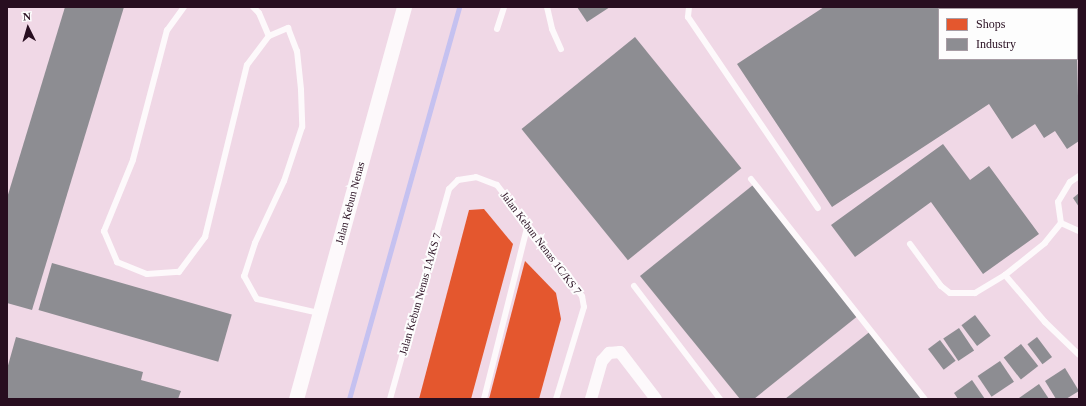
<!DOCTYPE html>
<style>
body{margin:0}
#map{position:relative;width:1086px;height:406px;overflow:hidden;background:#f0d8e6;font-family:"Times New Roman",serif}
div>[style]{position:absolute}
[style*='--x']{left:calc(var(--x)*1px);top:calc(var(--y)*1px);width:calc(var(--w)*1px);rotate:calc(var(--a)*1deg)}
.shops>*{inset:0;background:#e4572e}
.industry>*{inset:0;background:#8d8d92;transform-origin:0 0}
.stream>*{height:5px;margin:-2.5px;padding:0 2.5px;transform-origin:2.5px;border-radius:2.5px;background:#c5c1f0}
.service>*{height:6px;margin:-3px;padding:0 3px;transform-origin:3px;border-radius:3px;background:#fdf9fb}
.minor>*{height:12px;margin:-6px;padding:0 6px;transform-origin:6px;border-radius:6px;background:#fdf9fb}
.tertiary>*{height:15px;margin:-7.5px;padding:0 7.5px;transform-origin:7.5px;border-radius:7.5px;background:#fdf9fb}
span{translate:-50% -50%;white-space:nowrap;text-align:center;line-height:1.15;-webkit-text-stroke:4px #fdfdfd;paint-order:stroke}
.street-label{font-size:11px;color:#280e20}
.frame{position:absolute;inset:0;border:8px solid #280e20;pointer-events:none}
.legend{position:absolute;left:938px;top:8px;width:140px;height:52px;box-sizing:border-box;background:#fdfdfd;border:1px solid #a89da5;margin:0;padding:5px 7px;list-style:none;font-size:12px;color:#280e20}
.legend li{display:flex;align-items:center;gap:8px;height:20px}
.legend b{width:20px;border:1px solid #a89da5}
.north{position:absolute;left:8px;top:8px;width:40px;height:40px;-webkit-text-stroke:3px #fdfdfd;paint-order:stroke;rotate:355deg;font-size:11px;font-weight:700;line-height:16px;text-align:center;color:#280e20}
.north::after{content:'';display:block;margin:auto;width:14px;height:18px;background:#280e20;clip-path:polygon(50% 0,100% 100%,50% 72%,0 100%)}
</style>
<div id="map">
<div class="shops">
<div style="clip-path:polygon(484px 209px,513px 244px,471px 399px,419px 399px,469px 210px)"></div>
<div style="clip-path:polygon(525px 261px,556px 293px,561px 319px,539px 399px,489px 399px)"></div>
</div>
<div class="industry">
<div style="clip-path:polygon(65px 7px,124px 7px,32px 310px,7px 303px,7px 198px)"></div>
<div style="clip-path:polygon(577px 7px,610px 7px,587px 22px)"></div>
<div style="clip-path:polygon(824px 7px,1047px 7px,1048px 9px,939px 9px,939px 59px,1077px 59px,1077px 52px,1079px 141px,1067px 149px,1055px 131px,1044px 138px,1035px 124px,1012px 139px,989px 104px,832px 207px,737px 64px)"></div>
<div style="left:635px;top:37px;width:169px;height:146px;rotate:51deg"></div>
<div style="clip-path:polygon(943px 144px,970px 180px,989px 166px,1039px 234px,983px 274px,931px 202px,855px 257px,831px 225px)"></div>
<div style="clip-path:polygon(753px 185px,859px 315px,754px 399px,740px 399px,640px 276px)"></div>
<div style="clip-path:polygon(1079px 193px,1079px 207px,1073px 198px)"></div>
<div style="left:52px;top:263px;width:187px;height:49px;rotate:16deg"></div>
<div style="left:975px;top:315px;width:26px;height:17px;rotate:53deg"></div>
<div style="left:959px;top:328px;width:27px;height:19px;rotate:56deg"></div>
<div style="clip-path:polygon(872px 330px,927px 399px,785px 399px)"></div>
<div style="clip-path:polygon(16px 337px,143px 372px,141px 380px,181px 391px,178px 399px,7px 399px,7px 369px)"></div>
<div style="left:1037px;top:337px;width:25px;height:12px;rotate:53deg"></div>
<div style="left:940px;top:340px;width:26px;height:15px;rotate:53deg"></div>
<div style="left:1021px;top:344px;width:28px;height:22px;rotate:52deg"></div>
<div style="left:1000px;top:361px;width:25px;height:27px;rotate:56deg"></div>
<div style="clip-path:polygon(1065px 368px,1079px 391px,1066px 399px,1056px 399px,1045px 381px)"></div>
<div style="clip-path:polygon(972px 380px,985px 399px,958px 399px,954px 393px)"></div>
<div style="clip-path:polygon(1039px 384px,1049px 399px,1020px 399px,1019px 398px)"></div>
</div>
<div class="stream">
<div style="--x:349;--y:399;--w:407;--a:-74.3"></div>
</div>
<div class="service">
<div style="--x:184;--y:7;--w:29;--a:126"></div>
<div style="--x:167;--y:30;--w:134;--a:104.7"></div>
<div style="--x:133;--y:160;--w:77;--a:112.2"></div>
<div style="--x:104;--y:231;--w:34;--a:67"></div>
<div style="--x:117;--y:262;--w:32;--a:22"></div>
<div style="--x:147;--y:274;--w:32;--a:-4"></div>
<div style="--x:179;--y:272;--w:44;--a:-53.4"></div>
<div style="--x:205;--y:237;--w:177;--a:-76.3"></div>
<div style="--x:247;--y:65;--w:36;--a:-53"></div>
<div style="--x:269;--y:36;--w:21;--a:-23"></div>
<div style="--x:288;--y:28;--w:25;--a:69"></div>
<div style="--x:297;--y:51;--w:39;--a:84"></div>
<div style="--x:301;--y:90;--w:37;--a:88"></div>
<div style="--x:302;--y:127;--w:57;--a:108.4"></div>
<div style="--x:284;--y:181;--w:68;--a:115.1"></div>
<div style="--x:255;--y:243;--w:35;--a:108"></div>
<div style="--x:244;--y:276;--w:26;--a:61"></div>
<div style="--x:257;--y:299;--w:64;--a:12.7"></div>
<div style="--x:253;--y:7;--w:8;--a:45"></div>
<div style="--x:259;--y:13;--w:25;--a:67"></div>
<div style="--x:547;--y:7;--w:23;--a:77"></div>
<div style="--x:552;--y:29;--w:22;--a:66"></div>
<div style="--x:689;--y:7;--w:10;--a:96"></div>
<div style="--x:688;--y:17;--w:231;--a:55.8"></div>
<div style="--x:497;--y:29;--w:23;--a:-72"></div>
<div style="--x:1079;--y:176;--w:11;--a:146"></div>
<div style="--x:1070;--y:182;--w:23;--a:121"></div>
<div style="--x:1058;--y:202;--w:21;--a:82"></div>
<div style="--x:1061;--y:223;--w:26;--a:129"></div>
<div style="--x:1045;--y:243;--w:51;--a:141.3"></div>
<div style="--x:1005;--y:275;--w:62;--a:49.6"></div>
<div style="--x:1045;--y:322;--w:47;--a:44.1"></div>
<div style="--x:751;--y:179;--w:280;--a:51.7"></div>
<div style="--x:1061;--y:223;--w:20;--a:24"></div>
<div style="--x:910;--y:244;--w:52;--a:53.6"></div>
<div style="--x:941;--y:286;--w:11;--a:38"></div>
<div style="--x:950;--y:293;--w:25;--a:0"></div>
<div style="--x:975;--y:293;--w:35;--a:-31"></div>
<div style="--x:634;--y:286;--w:142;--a:52.7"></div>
<div style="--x:390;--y:399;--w:218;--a:-74.3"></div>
<div style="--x:449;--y:189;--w:13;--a:-45"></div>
<div style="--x:458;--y:180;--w:18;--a:-9"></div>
<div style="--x:476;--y:177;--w:22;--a:21"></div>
<div style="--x:497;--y:185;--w:140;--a:52.6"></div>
<div style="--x:582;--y:296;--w:11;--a:80"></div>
<div style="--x:584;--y:307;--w:96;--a:106.9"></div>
<div style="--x:484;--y:399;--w:180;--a:-75.9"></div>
</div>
<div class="minor">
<div style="--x:591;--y:399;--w:40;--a:-74"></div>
<div style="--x:602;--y:361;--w:11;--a:-49"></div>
<div style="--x:609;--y:353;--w:11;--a:-5"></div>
<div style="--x:620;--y:352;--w:59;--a:52.5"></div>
</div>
<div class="tertiary">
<div style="--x:296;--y:399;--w:407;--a:-74.6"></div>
</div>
<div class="street-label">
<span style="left:350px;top:203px;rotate:-75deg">Jalan Kebun Nenas</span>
<span style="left:541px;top:243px;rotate:53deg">Jalan Kebun Nenas 1C/KS 7</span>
<span style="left:420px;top:294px;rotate:-74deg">Jalan Kebun Nenas 1A/KS 7</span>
</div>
<div class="frame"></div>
<ul class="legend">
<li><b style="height:11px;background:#e4572e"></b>Shops</li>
<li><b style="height:11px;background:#8d8d92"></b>Industry</li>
</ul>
<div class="north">N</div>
</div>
